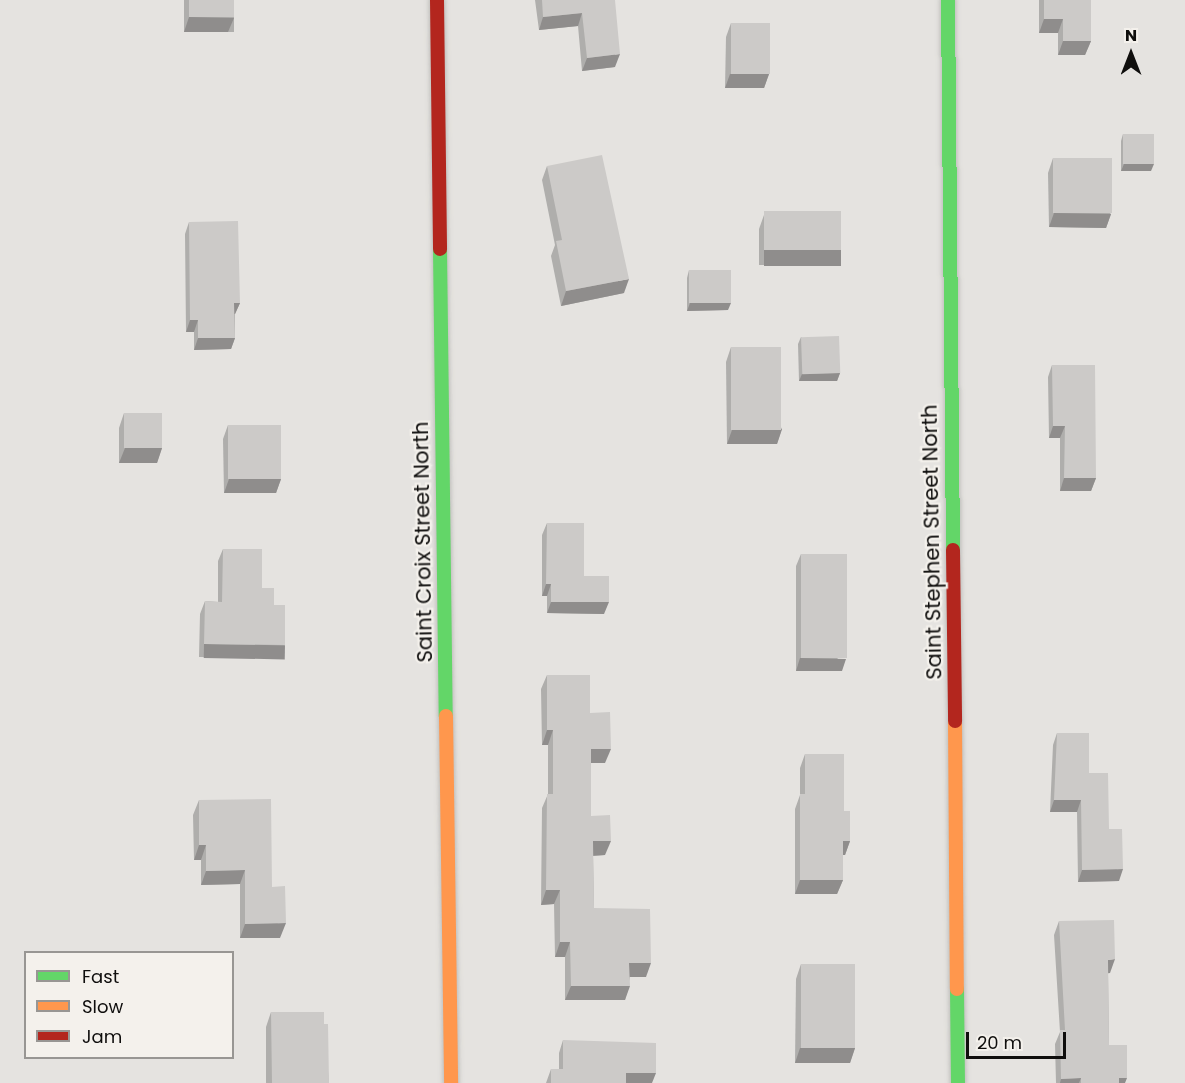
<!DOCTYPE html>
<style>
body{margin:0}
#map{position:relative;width:1185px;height:1083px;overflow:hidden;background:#e5e3e0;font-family:Poppins,sans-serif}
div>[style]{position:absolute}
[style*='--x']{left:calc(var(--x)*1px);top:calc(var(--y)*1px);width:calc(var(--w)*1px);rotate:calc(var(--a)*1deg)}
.roads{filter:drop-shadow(0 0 2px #c1c0bd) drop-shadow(0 0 2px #c1c0bd)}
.fast>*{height:14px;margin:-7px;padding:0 7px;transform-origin:7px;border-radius:7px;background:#63d668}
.slow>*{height:14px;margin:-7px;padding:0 7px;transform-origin:7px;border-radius:7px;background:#ff974d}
.jam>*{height:14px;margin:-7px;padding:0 7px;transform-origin:7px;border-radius:7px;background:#b3261e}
.wall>*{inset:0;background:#afaeac;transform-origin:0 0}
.shaded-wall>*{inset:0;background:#8f8d8c;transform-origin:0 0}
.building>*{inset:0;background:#cccac8;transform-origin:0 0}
span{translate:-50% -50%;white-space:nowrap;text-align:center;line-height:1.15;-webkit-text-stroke:4.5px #f4f1ec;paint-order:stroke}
.street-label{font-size:21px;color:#0f0e0d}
.legend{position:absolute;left:24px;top:951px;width:210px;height:108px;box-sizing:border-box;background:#f4f1ec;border:2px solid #989693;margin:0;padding:8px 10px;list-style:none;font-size:18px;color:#0f0e0d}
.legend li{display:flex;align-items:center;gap:12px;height:30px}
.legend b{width:30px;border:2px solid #989693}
.north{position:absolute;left:1101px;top:24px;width:60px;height:60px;-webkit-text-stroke:4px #f4f1ec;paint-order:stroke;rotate:0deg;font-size:16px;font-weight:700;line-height:24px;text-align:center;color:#0f0e0d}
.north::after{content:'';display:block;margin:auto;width:21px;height:27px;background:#0f0e0d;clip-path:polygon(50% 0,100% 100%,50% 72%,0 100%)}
.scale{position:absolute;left:966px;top:1032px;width:100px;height:27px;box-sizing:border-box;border:3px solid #0f0e0d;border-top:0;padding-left:8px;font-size:18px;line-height:21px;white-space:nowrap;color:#0f0e0d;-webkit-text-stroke:4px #f4f1ec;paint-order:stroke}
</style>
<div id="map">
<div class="roads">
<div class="fast">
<div style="--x:948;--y:0;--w:550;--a:89.48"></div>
<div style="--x:440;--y:249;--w:467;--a:89.3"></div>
<div style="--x:957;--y:989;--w:94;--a:89.4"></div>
</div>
<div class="slow">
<div style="--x:446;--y:716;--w:367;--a:89.2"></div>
<div style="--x:955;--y:721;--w:268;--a:89.6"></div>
</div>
<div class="jam">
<div style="--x:437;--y:0;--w:249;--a:89.3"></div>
<div style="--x:953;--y:550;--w:171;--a:89.3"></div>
</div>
</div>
<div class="wall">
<div style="left:184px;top:0;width:50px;height:32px"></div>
<div style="clip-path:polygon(535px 0,615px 0,615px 67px,582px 71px,578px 26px,539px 30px)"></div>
<div style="clip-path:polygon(1039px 0,1091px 0,1091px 41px,1085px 55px,1058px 55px,1058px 33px,1039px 33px)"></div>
<div style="clip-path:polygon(731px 23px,769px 74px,764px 88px,725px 88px,726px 37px)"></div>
<div style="clip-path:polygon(1123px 134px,1151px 171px,1121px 171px,1121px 141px)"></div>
<div style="clip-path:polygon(1053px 158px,1111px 214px,1106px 228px,1049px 227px,1048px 173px)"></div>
<div style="clip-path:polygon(547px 166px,624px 293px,561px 306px,551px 256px,555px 245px,542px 180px)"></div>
<div style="clip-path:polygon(764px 215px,841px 250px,836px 265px,759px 265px,759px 229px)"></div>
<div style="clip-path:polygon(189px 222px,240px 303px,235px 314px,235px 338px,231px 349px,194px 350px,194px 332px,186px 332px,185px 234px)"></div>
<div style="clip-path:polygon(689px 270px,728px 310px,687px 311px,687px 278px)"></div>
<div style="clip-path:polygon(801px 337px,840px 373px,837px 381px,799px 381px,798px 344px)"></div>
<div style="clip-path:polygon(731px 347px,782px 429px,777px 444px,727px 444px,726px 362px)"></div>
<div style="clip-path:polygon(1052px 365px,1096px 478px,1091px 491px,1060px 491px,1060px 438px,1049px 438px,1048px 377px)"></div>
<div style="clip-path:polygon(124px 413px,162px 448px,157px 463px,119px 463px,119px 428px)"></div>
<div style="clip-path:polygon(228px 425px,281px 479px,276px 493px,224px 493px,223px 439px)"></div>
<div style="clip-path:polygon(547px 523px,584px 576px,604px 614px,547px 613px,547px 596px,542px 596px,542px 535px)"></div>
<div style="clip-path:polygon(223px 549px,262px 588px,274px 605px,285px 645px,280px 658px,199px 657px,200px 614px,205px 601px,218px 602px,218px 561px)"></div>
<div style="clip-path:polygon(801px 554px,842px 671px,796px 671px,796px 566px)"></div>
<div style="clip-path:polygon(547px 675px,590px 713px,605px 763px,591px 763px,591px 816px,605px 855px,593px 856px,594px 908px,646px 977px,630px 977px,625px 1000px,565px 1000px,565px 957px,555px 957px,554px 904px,541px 905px,542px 808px,548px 794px,548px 745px,542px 745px,541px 689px)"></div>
<div style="clip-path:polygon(1057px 733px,1089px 773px,1109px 829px,1119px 881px,1078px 882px,1077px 812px,1050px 812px,1053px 745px)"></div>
<div style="clip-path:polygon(805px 754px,844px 811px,850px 841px,845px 855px,843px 855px,843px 880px,837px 894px,795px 894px,795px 809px,800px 795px,800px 768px)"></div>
<div style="clip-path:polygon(199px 800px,272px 887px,280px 938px,240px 938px,240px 884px,201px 885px,201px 860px,194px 860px,193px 815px)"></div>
<div style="clip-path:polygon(1059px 921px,1110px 973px,1108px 973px,1109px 1045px,1125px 1083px,1056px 1083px,1055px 1044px,1060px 1032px,1054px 935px)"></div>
<div style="clip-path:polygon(801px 964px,855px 1048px,850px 1063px,795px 1063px,796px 979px)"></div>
<div style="clip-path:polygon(271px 1012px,324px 1024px,329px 1083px,266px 1083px,266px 1027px)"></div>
<div style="clip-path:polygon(563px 1040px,652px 1083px,546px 1083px,551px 1069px,559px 1069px,559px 1053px)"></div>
</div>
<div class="shaded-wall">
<div style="clip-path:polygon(582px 13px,578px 26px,539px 30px,543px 17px)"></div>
<div style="clip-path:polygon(189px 17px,234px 18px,228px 32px,184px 32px)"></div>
<div style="clip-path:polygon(1044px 19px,1063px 19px,1058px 33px,1039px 33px)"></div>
<div style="clip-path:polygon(1063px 41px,1091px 41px,1085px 55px,1058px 55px)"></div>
<div style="clip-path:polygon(620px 54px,615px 67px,582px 71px,587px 58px)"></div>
<div style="clip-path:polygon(730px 74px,769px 74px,764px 88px,725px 88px)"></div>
<div style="clip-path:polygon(1124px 164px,1154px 164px,1151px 171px,1121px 171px)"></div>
<div style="clip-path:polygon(1054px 213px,1111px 214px,1106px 228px,1049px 227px)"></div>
<div style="left:764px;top:250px;width:77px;height:16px"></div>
<div style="clip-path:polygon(629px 279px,624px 293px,561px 306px,566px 291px)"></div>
<div style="clip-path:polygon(234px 303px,240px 303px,235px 314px,230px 314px)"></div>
<div style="clip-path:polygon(690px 303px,731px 303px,728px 310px,687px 311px)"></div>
<div style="clip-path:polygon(190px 320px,198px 320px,194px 332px,186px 332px)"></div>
<div style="clip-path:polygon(198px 338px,235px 338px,231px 349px,194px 350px)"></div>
<div style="clip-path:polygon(840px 373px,837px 381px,799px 381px,802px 374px)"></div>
<div style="clip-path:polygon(1053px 426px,1065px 426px,1060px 438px,1049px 438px)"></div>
<div style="clip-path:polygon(782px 429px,777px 444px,727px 444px,732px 430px)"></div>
<div style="clip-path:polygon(125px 448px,162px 448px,157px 463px,119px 463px)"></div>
<div style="clip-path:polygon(1064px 478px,1096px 478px,1091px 491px,1060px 491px)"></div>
<div style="clip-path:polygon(229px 479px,281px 479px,276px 493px,224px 493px)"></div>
<div style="clip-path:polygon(546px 584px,551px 584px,547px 596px,542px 596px)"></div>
<div style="clip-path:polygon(551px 602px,609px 602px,604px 614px,547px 613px)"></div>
<div style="left:204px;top:644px;width:81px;height:14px;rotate:1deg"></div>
<div style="clip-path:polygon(800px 658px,846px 659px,842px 671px,796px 671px)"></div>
<div style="clip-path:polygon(547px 730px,553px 730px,548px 745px,542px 745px)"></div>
<div style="clip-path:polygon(591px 749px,611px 749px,605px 763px,586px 763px)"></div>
<div style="clip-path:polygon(1054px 800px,1081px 800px,1077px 812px,1050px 812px)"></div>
<div style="clip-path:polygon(593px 841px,611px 841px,605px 855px,588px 856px)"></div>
<div style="clip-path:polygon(843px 841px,850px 841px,845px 855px,837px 855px)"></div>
<div style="clip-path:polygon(199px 845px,206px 845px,201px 860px,194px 860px)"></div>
<div style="clip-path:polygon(1123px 869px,1119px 881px,1078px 882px,1082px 870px)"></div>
<div style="clip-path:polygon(245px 870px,240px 884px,201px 885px,206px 871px)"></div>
<div style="clip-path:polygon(800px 880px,843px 880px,837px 894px,795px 894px)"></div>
<div style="clip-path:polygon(546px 890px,560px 890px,554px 904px,541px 905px)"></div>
<div style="clip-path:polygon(286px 923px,280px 938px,240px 938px,245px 924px)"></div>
<div style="clip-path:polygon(560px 942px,570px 942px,565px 957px,555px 957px)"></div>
<div style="clip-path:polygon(1115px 959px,1110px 973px,1103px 974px,1108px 960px)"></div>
<div style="clip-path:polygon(629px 963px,651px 963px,646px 977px,624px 977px)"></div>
<div style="clip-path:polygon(571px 986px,630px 986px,625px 1000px,565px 1000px)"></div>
<div style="clip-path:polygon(800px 1048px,855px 1048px,850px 1063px,795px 1063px)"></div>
<div style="clip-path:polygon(626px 1073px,656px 1073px,652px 1083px,622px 1083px)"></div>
<div style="clip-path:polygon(1081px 1078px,1079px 1083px,1060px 1083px,1061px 1079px)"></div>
<div style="clip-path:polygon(1119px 1078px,1127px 1078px,1125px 1083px,1117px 1083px)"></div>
</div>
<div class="building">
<div style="left:189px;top:0;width:45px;height:17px"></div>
<div style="clip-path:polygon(542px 0,615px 0,620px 54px,587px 58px,582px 13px,543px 17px)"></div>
<div style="clip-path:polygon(1044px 0,1091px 0,1091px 41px,1063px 41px,1063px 19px,1044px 19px)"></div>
<div style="left:731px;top:23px;width:39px;height:51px"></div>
<div style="left:1123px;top:134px;width:31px;height:30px"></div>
<div style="clip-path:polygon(602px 155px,629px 279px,566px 291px,556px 241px,562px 240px,547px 166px)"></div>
<div style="left:1053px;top:158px;width:59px;height:55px"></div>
<div style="left:841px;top:211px;width:39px;height:77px;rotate:90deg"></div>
<div style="clip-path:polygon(238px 221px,240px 303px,234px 303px,235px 338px,198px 338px,198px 320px,190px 320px,189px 222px)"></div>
<div style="left:689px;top:270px;width:42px;height:33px"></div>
<div style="left:839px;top:336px;width:37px;height:38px;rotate:88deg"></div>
<div style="left:731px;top:347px;width:50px;height:83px"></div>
<div style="clip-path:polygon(1052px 365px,1095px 365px,1096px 478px,1064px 478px,1065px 426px,1053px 426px)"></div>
<div style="left:124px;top:413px;width:38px;height:35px"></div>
<div style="left:228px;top:425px;width:53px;height:54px"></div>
<div style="clip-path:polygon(547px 523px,584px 523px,584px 576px,609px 576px,609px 602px,551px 602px,551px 584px,546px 584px)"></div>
<div style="clip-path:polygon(223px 549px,262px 549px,262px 588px,274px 588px,274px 605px,285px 605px,285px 645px,204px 644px,205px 601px,222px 602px)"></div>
<div style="left:801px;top:554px;width:46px;height:104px"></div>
<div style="clip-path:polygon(547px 675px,590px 675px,590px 713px,610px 712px,611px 749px,591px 749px,591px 816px,610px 815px,611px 841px,593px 841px,594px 908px,650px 909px,651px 963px,629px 963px,630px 986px,571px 986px,570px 942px,560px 942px,560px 890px,546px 890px,547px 794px,553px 794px,553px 730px,547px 730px)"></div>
<div style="clip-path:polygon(1057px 733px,1089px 733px,1089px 773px,1108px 773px,1109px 829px,1122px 829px,1123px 869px,1082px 870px,1081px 800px,1054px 800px)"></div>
<div style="clip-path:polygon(805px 754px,844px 754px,844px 811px,850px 811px,850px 841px,843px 841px,843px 880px,800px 880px,800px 794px,805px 794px)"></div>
<div style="clip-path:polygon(271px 799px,272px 887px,285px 886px,286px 923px,245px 924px,245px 870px,206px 871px,206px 845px,199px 845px,199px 800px)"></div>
<div style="clip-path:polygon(1114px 920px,1115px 959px,1108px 960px,1109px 1045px,1127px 1045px,1127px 1078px,1119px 1078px,1119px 1083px,1081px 1083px,1081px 1078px,1061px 1079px,1060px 1030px,1065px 1030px,1059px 921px)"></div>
<div style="left:801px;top:964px;width:54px;height:84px"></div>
<div style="clip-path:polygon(271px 1012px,324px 1012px,324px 1024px,328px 1024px,329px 1083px,272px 1083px)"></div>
<div style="clip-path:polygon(563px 1040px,656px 1043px,656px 1073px,626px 1073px,626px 1083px,551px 1083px,551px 1069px,563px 1069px)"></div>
</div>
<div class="street-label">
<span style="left:423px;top:542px;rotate:-91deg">Saint Croix Street North</span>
<span style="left:932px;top:542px;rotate:-91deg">Saint Stephen Street North</span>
</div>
<ul class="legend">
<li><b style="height:8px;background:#63d668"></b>Fast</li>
<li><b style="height:8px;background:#ff974d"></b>Slow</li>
<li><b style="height:8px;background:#b3261e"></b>Jam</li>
</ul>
<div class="north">N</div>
<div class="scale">20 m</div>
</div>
